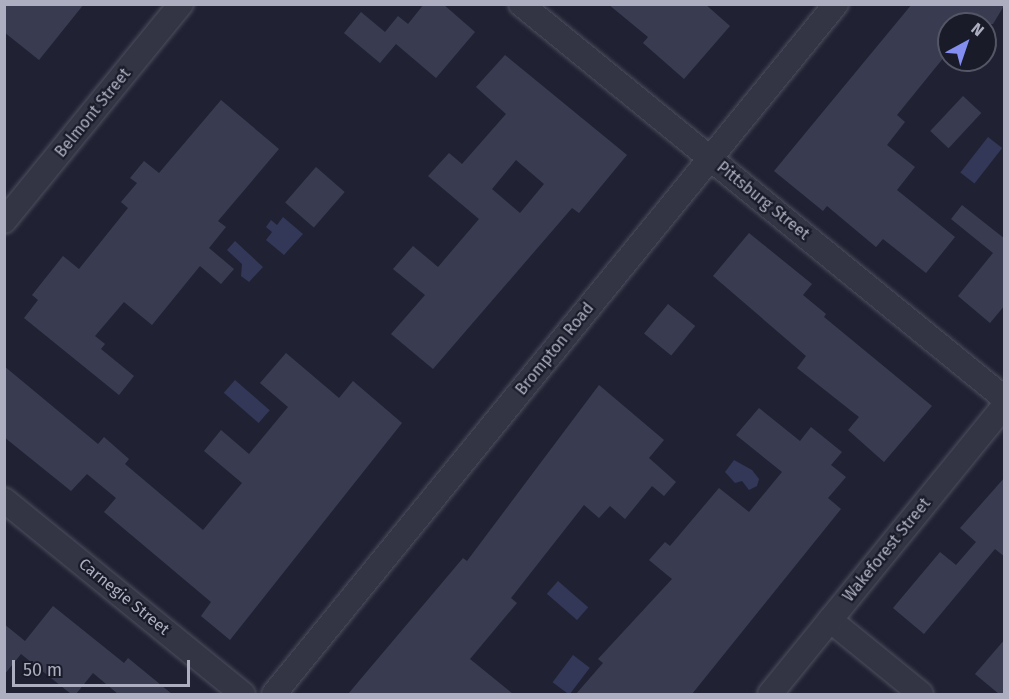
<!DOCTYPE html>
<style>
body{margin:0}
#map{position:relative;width:1009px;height:699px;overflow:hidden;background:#202233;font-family:"Fira Sans",sans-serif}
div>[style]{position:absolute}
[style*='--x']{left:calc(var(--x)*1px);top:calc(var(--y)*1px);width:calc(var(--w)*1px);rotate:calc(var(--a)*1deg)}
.water>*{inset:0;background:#333758;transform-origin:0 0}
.building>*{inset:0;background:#393c51;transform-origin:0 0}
.roads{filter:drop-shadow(0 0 2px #4e4f5f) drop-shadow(0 0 2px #4e4f5f)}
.minor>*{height:24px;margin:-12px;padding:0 12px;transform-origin:12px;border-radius:12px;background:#333544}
span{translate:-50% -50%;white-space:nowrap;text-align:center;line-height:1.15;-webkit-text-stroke:4.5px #191b29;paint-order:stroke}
.street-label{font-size:16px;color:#adafc1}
.frame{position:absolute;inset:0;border:6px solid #adafc1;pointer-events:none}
.north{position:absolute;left:937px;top:12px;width:60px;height:60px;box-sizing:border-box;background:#191b29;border:2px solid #545666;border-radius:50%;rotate:40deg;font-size:16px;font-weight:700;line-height:24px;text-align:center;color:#adafc1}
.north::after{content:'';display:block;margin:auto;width:21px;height:27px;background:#848df0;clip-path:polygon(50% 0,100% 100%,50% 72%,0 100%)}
.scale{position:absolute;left:12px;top:660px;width:178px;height:27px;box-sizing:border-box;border:3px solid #adafc1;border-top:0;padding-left:8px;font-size:18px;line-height:21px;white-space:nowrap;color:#adafc1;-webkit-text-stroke:4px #191b29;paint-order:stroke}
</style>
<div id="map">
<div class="water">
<div style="left:988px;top:137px;width:18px;height:45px;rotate:38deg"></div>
<div style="clip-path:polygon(283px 217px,303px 234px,284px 255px,266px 240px,272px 232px,266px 227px,271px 220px,277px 225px)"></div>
<div style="clip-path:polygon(235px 241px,263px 267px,249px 282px,241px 276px,242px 264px,227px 250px)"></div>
<div style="left:235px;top:380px;width:46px;height:17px;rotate:41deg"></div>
<div style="clip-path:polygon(734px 460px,752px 470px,759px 479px,757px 486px,749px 490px,742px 481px,735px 483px,725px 472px)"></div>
<div style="left:558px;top:581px;width:40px;height:17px;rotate:41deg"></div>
<div style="left:573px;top:655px;width:21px;height:34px;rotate:37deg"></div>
</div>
<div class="building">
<div style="clip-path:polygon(4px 4px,84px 4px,39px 60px,4px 32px)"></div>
<div style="clip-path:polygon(424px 4px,443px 4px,475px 32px,436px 78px,396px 44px,380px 63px,344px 33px,361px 12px,385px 32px,398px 16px,408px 24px)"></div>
<div style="clip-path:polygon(608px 4px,705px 4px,730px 26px,684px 79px,643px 43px,648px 37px)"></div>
<div style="clip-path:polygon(912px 4px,1005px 4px,993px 24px,949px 24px,949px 51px,897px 115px,905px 122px,887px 145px,915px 167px,897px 190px,955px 237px,926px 273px,883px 239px,876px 247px,827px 206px,823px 211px,774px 171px)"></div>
<div style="clip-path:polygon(evenodd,505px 55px,627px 155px,579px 213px,572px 208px,433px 369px,391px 334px,425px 295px,393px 269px,413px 246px,438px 267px,479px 219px,428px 176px,449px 153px,462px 164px,506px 114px,476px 87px,505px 55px,516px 160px,544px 184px,520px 213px,492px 189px,516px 160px)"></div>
<div style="left:963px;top:96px;width:25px;height:48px;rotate:43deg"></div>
<div style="clip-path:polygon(221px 100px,279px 149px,218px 221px,226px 227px,209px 248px,234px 269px,221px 284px,200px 266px,152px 325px,124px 302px,95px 336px,105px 344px,101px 349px,134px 376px,119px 395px,24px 318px,38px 300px,32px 295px,63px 256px,79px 269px,128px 208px,121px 202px,137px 183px,130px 178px,144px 161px,159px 173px)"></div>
<div style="left:316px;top:167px;width:38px;height:47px;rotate:41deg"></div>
<div style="clip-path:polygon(962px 205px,1005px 239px,1005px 305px,990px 323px,958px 296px,993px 253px,951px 219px)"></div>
<div style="clip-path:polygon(749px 233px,812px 284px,803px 295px,826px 314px,824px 317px,932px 406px,884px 462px,848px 430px,859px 417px,797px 368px,806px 356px,713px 276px)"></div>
<div style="left:668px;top:304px;width:35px;height:38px;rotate:39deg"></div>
<div style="clip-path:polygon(286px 353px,339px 398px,353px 381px,402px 423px,230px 640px,201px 616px,211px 602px,104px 512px,116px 498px,87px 474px,71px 491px,4px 437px,4px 366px,98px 444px,104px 437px,129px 459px,125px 464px,203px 530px,242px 483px,204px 451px,221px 430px,249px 454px,288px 407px,260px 383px)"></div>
<div style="clip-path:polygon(599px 385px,664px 440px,649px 458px,676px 482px,664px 496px,652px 486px,625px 519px,610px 506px,599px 518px,584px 505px,511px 598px,517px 603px,470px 659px,513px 694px,348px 694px,463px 558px,467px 561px)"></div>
<div style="clip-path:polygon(759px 408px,800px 441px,811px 427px,842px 452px,831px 465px,846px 477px,828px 498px,841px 509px,692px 694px,576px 694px,603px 663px,598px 659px,672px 579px,649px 560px,665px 542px,670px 546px,719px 488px,749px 512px,782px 472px,736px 435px)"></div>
<div style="clip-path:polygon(1005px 477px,1005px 557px,995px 549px,924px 634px,893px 608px,940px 552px,956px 565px,976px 542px,960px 528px)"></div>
<div style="clip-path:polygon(53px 606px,124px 663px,128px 658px,172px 694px,118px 694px,93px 673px,76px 694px,71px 694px,21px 654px,4px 675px,4px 624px,25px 641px)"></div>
<div style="clip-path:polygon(1005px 639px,1005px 694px,999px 694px,975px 674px)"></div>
</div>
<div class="roads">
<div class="minor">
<div style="--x:521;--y:4;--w:623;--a:39.21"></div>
<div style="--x:4;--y:221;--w:280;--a:-50.8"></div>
<div style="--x:4;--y:500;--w:308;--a:39.1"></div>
<div style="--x:830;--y:620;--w:117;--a:39.1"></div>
<div style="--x:274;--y:694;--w:890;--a:-50.84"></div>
<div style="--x:770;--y:694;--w:371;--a:-50.9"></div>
</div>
</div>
<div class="street-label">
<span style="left:93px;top:113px;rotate:-51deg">Belmont Street</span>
<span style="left:763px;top:201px;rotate:39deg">Pittsburg Street</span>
<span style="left:555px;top:349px;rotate:-51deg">Brompton Road</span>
<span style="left:887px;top:550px;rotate:-51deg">Wakeforest Street</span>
<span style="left:124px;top:597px;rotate:39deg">Carnegie Street</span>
</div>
<div class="frame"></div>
<div class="north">N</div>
<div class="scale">50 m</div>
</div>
